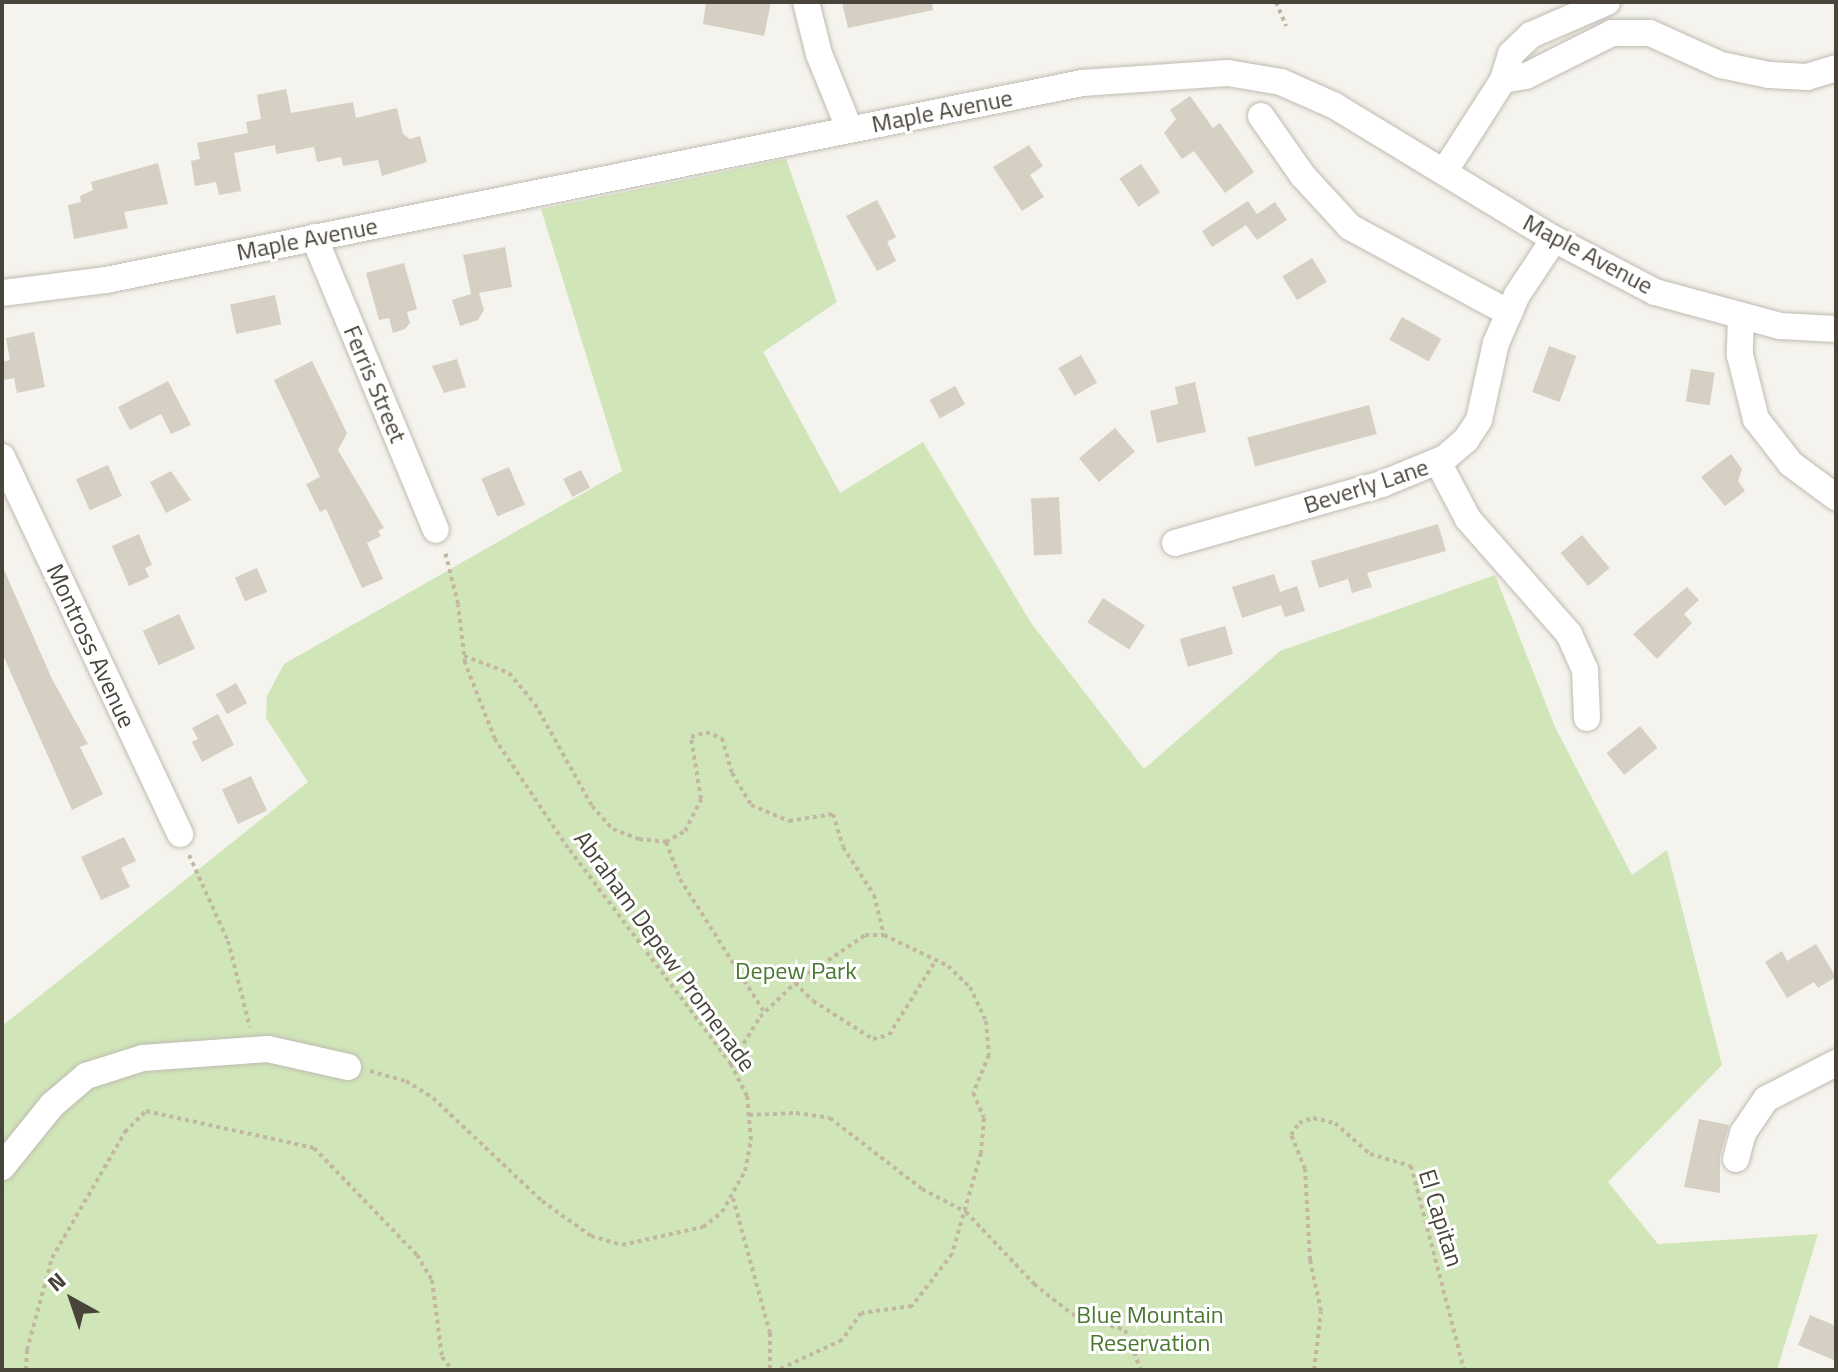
<!DOCTYPE html>
<style>
body{margin:0}
#map{position:relative;width:1838px;height:1372px;overflow:hidden;background:#f5f3ed;font-family:"Titillium Web",sans-serif}
div>[style]{position:absolute}
[style*='--x']{left:calc(var(--x)*1px);top:calc(var(--y)*1px);width:calc(var(--w)*1px);rotate:calc(var(--a)*1deg)}
.green>*{inset:0;background:#d0e6b9}
.building>*{inset:0;background:#d6cfc3;transform-origin:0 0}
.path>*{height:4px;margin-top:-2px;transform-origin:0;background:repeating-linear-gradient(90deg,#c1b7a2 0 4px,transparent 0 8px)}
.roads{filter:drop-shadow(0 0 2px #c0bbb0) drop-shadow(0 0 2px #c0bbb0)}
.minor>*{height:26px;margin:-13px;padding:0 13px;transform-origin:13px;border-radius:13px;background:#fff}
span{translate:-50% -50%;white-space:nowrap;text-align:center;line-height:1.15;-webkit-text-stroke:6px #fff;paint-order:stroke}
.street-label{font-size:24px;color:#49443a}
.park-label{font-size:24px;color:#497831}
.frame{position:absolute;inset:0;border:4px solid #49443a;pointer-events:none}
.north{position:absolute;left:32px;top:1260px;width:80px;height:80px;-webkit-text-stroke:6px #fff;paint-order:stroke;rotate:320deg;font-size:22px;font-weight:700;line-height:32px;text-align:center;color:#49443a}
.north::after{content:'';display:block;margin:auto;width:28px;height:36px;background:#49443a;clip-path:polygon(50% 0,100% 100%,50% 72%,0 100%)}
</style>
<div id="map">
<div class="green">
<div style="clip-path:polygon(786px 159px,837px 302px,763px 352px,840px 493px,923px 442px,1031px 623px,1144px 769px,1280px 651px,1495px 575px,1555px 727px,1632px 875px,1667px 850px,1722px 1065px,1608px 1182px,1658px 1244px,1818px 1234px,1777px 1370px,2px 1370px,2px 1026px,308px 782px,266px 718px,267px 696px,284px 664px,622px 471px,541px 209px)"></div>
</div>
<div class="building">
<div style="clip-path:polygon(706px 2px,771px 2px,764px 36px,703px 24px)"></div>
<div style="clip-path:polygon(842px 2px,932px 2px,933px 10px,848px 28px)"></div>
<div style="clip-path:polygon(286px 89px,291px 113px,353px 102px,356px 118px,397px 108px,403px 134px,410px 139px,420px 136px,427px 162px,382px 176px,378px 160px,343px 166px,341px 157px,317px 162px,314px 147px,276px 154px,275px 145px,234px 153px,241px 191px,219px 195px,216px 182px,195px 186px,191px 161px,200px 159px,197px 143px,248px 133px,246px 122px,261px 119px,257px 95px)"></div>
<div style="clip-path:polygon(1190px 96px,1213px 128px,1220px 123px,1254px 172px,1225px 193px,1194px 151px,1182px 159px,1164px 133px,1176px 119px,1170px 110px)"></div>
<div style="clip-path:polygon(1029px 145px,1043px 166px,1030px 175px,1044px 197px,1022px 211px,993px 167px)"></div>
<div style="clip-path:polygon(158px 163px,168px 204px,124px 212px,128px 228px,74px 239px,68px 205px,81px 202px,80px 196px,93px 190px,91px 182px)"></div>
<div style="left:1141px;top:164px;width:34px;height:26px;rotate:56deg"></div>
<div style="clip-path:polygon(877px 200px,896px 237px,887px 242px,896px 261px,877px 271px,846px 216px)"></div>
<div style="clip-path:polygon(1248px 201px,1257px 214px,1275px 202px,1287px 220px,1257px 240px,1246px 225px,1212px 247px,1202px 231px)"></div>
<div style="clip-path:polygon(505px 247px,512px 287px,479px 293px,484px 310px,478px 320px,460px 326px,452px 300px,471px 294px,463px 255px)"></div>
<div style="left:1312px;top:258px;width:28px;height:35px;rotate:58deg"></div>
<div style="clip-path:polygon(404px 263px,417px 309px,407px 312px,410px 323px,405px 329px,393px 333px,389px 318px,379px 320px,366px 273px)"></div>
<div style="left:275px;top:295px;width:30px;height:46px;rotate:78deg"></div>
<div style="left:1402px;top:317px;width:45px;height:26px;rotate:29deg"></div>
<div style="clip-path:polygon(34px 332px,45px 387px,17px 393px,14px 378px,4px 380px,2px 362px,10px 360px,6px 338px)"></div>
<div style="left:1549px;top:346px;width:29px;height:49px;rotate:20deg"></div>
<div style="left:1081px;top:355px;width:32px;height:26px;rotate:60deg"></div>
<div style="clip-path:polygon(457px 359px,466px 387px,444px 393px,432px 366px)"></div>
<div style="clip-path:polygon(312px 361px,347px 433px,338px 450px,384px 528px,378px 531px,381px 536px,367px 543px,383px 579px,362px 588px,326px 509px,320px 512px,306px 484px,320px 477px,274px 380px)"></div>
<div style="left:1691px;top:369px;width:24px;height:33px;rotate:9deg"></div>
<div style="clip-path:polygon(168px 381px,191px 425px,171px 434px,161px 414px,130px 430px,118px 407px)"></div>
<div style="clip-path:polygon(1195px 382px,1206px 432px,1157px 443px,1150px 411px,1178px 404px,1175px 387px)"></div>
<div style="left:955px;top:386px;width:21px;height:29px;rotate:61deg"></div>
<div style="left:1369px;top:405px;width:30px;height:126px;rotate:75deg"></div>
<div style="left:1115px;top:428px;width:31px;height:47px;rotate:50deg"></div>
<div style="clip-path:polygon(1731px 454px,1742px 469px,1738px 481px,1745px 491px,1725px 506px,1701px 477px)"></div>
<div style="left:108px;top:465px;width:34px;height:35px;rotate:66deg"></div>
<div style="left:509px;top:467px;width:41px;height:30px;rotate:67deg"></div>
<div style="left:581px;top:470px;width:20px;height:20px;rotate:63deg"></div>
<div style="clip-path:polygon(171px 471px,191px 500px,166px 513px,150px 482px)"></div>
<div style="left:1059px;top:497px;width:57px;height:28px;rotate:87deg"></div>
<div style="clip-path:polygon(1438px 524px,1446px 551px,1367px 573px,1372px 587px,1352px 593px,1348px 579px,1319px 588px,1311px 561px)"></div>
<div style="clip-path:polygon(139px 534px,152px 565px,145px 568px,149px 577px,129px 586px,112px 546px)"></div>
<div style="left:1582px;top:535px;width:43px;height:28px;rotate:50deg"></div>
<div style="clip-path:polygon(2px 565px,52px 679px,88px 744px,80px 747px,103px 794px,72px 810px,2px 653px)"></div>
<div style="left:257px;top:568px;width:26px;height:24px;rotate:67deg"></div>
<div style="clip-path:polygon(1274px 574px,1280px 592px,1297px 586px,1305px 611px,1285px 617px,1281px 605px,1242px 618px,1232px 587px)"></div>
<div style="clip-path:polygon(1687px 587px,1699px 600px,1684px 614px,1692px 623px,1657px 659px,1633px 634px)"></div>
<div style="left:1103px;top:598px;width:50px;height:29px;rotate:33deg"></div>
<div style="left:179px;top:614px;width:38px;height:40px;rotate:65deg"></div>
<div style="left:1225px;top:626px;width:29px;height:47px;rotate:74deg"></div>
<div style="left:236px;top:683px;width:23px;height:23px;rotate:61deg"></div>
<div style="clip-path:polygon(218px 714px,234px 745px,202px 762px,192px 742px,198px 739px,192px 728px)"></div>
<div style="left:1640px;top:726px;width:28px;height:43px;rotate:51deg"></div>
<div style="left:251px;top:776px;width:38px;height:32px;rotate:65deg"></div>
<div style="clip-path:polygon(124px 837px,136px 861px,121px 868px,130px 887px,101px 900px,81px 857px)"></div>
<div style="clip-path:polygon(1816px 944px,1836px 977px,1818px 988px,1814px 982px,1787px 998px,1765px 962px,1782px 951px,1787px 961px)"></div>
<div style="clip-path:polygon(1699px 1119px,1729px 1125px,1720px 1156px,1720px 1193px,1684px 1187px)"></div>
<div style="clip-path:polygon(1810px 1315px,1836px 1326px,1836px 1361px,1798px 1345px)"></div>
</div>
<div class="path">
<div style="--x:1276;--y:2;--w:26;--a:67"></div>
<div style="--x:464;--y:656;--w:48;--a:20.7"></div>
<div style="--x:509;--y:673;--w:40;--a:50"></div>
<div style="--x:535;--y:704;--w:117;--a:60.8"></div>
<div style="--x:592;--y:806;--w:31;--a:48"></div>
<div style="--x:613;--y:829;--w:28;--a:21"></div>
<div style="--x:639;--y:839;--w:27;--a:6"></div>
<div style="--x:666;--y:842;--w:22;--a:-30"></div>
<div style="--x:685;--y:831;--w:36;--a:-63"></div>
<div style="--x:701;--y:799;--w:63;--a:-99.2"></div>
<div style="--x:691;--y:737;--w:16;--a:-18"></div>
<div style="--x:706;--y:732;--w:17;--a:21"></div>
<div style="--x:722;--y:738;--w:36;--a:74"></div>
<div style="--x:732;--y:773;--w:37;--a:59"></div>
<div style="--x:751;--y:805;--w:41;--a:22.8"></div>
<div style="--x:789;--y:821;--w:45;--a:-9"></div>
<div style="--x:833;--y:814;--w:34;--a:73"></div>
<div style="--x:843;--y:847;--w:57;--a:57.1"></div>
<div style="--x:874;--y:895;--w:41;--a:76"></div>
<div style="--x:666;--y:842;--w:40;--a:69"></div>
<div style="--x:680;--y:879;--w:157;--a:57.7"></div>
<div style="--x:189;--y:855;--w:94;--a:65.6"></div>
<div style="--x:228;--y:941;--w:89;--a:75.7"></div>
<div style="--x:795;--y:983;--w:25;--a:45"></div>
<div style="--x:813;--y:1001;--w:71;--a:32.3"></div>
<div style="--x:873;--y:1039;--w:16;--a:-14"></div>
<div style="--x:889;--y:1035;--w:89;--a:-57.9"></div>
<div style="--x:731;--y:1064;--w:55;--a:-58.3"></div>
<div style="--x:760;--y:1017;--w:49;--a:-44.2"></div>
<div style="--x:795;--y:983;--w:85;--a:-34.4"></div>
<div style="--x:865;--y:935;--w:19;--a:0"></div>
<div style="--x:884;--y:935;--w:71;--a:25.8"></div>
<div style="--x:948;--y:966;--w:30;--a:44"></div>
<div style="--x:970;--y:987;--w:38;--a:65"></div>
<div style="--x:986;--y:1021;--w:34;--a:85"></div>
<div style="--x:989;--y:1055;--w:41;--a:112.8"></div>
<div style="--x:973;--y:1093;--w:27;--a:66"></div>
<div style="--x:984;--y:1118;--w:35;--a:95"></div>
<div style="--x:981;--y:1153;--w:105;--a:106"></div>
<div style="--x:952;--y:1254;--w:66;--a:127.6"></div>
<div style="--x:912;--y:1306;--w:51;--a:172.2"></div>
<div style="--x:861;--y:1313;--w:33;--a:125"></div>
<div style="--x:842;--y:1340;--w:71;--a:154.9"></div>
<div style="--x:370;--y:1071;--w:37;--a:16"></div>
<div style="--x:406;--y:1081;--w:32;--a:32"></div>
<div style="--x:433;--y:1098;--w:150;--a:43.4"></div>
<div style="--x:542;--y:1201;--w:60;--a:35.5"></div>
<div style="--x:591;--y:1236;--w:32;--a:16"></div>
<div style="--x:622;--y:1245;--w:83;--a:-12.5"></div>
<div style="--x:703;--y:1227;--w:24;--a:-38"></div>
<div style="--x:722;--y:1212;--w:47;--a:-60.7"></div>
<div style="--x:745;--y:1171;--w:32;--a:-79"></div>
<div style="--x:751;--y:1140;--w:44;--a:-95.2"></div>
<div style="--x:747;--y:1096;--w:36;--a:-117"></div>
<div style="--x:731;--y:1064;--w:271;--a:-127"></div>
<div style="--x:568;--y:848;--w:131;--a:-123.8"></div>
<div style="--x:495;--y:739;--w:82;--a:-111.5"></div>
<div style="--x:465;--y:663;--w:59;--a:-96.8"></div>
<div style="--x:458;--y:604;--w:54;--a:-104"></div>
<div style="--x:749;--y:1115;--w:47;--a:-2.4"></div>
<div style="--x:796;--y:1113;--w:34;--a:8"></div>
<div style="--x:830;--y:1118;--w:116;--a:37.7"></div>
<div style="--x:922;--y:1189;--w:50;--a:27.6"></div>
<div style="--x:966;--y:1212;--w:99;--a:46.6"></div>
<div style="--x:1034;--y:1284;--w:48;--a:38.3"></div>
<div style="--x:1072;--y:1314;--w:55;--a:16.8"></div>
<div style="--x:1125;--y:1330;--w:43;--a:68.2"></div>
<div style="--x:733;--y:1198;--w:140;--a:74.7"></div>
<div style="--x:770;--y:1333;--w:37;--a:90"></div>
<div style="--x:26;--y:1370;--w:20;--a:-87"></div>
<div style="--x:27;--y:1350;--w:95;--a:-74.8"></div>
<div style="--x:52;--y:1258;--w:146;--a:-59.9"></div>
<div style="--x:125;--y:1132;--w:30;--a:-45"></div>
<div style="--x:146;--y:1111;--w:172;--a:12.4"></div>
<div style="--x:314;--y:1148;--w:149;--a:46.1"></div>
<div style="--x:417;--y:1255;--w:29;--a:59"></div>
<div style="--x:432;--y:1280;--w:78;--a:82.6"></div>
<div style="--x:442;--y:1357;--w:16;--a:52"></div>
<div style="--x:1314;--y:1370;--w:59;--a:-83.2"></div>
<div style="--x:1321;--y:1311;--w:52;--a:-102.2"></div>
<div style="--x:1310;--y:1260;--w:91;--a:-93.1"></div>
<div style="--x:1305;--y:1169;--w:37;--a:-112"></div>
<div style="--x:1291;--y:1135;--w:14;--a:-56"></div>
<div style="--x:1299;--y:1123;--w:15;--a:-20"></div>
<div style="--x:1313;--y:1118;--w:23;--a:13"></div>
<div style="--x:1335;--y:1123;--w:47;--a:41.5"></div>
<div style="--x:1370;--y:1154;--w:43;--a:16.3"></div>
<div style="--x:1411;--y:1166;--w:211;--a:75.4"></div>
</div>
<div class="roads">
<div class="minor">
<div style="--x:806;--y:2;--w:54;--a:76"></div>
<div style="--x:819;--y:54;--w:80;--a:67.9"></div>
<div style="--x:1503;--y:80;--w:23;--a:-10"></div>
<div style="--x:1526;--y:76;--w:96;--a:-26.6"></div>
<div style="--x:1612;--y:33;--w:38;--a:0"></div>
<div style="--x:1650;--y:33;--w:78;--a:24.3"></div>
<div style="--x:1721;--y:65;--w:49;--a:11.8"></div>
<div style="--x:1769;--y:75;--w:38;--a:3"></div>
<div style="--x:1807;--y:77;--w:30;--a:-17"></div>
<div style="--x:1261;--y:116;--w:73;--a:55"></div>
<div style="--x:1303;--y:176;--w:69;--a:47.3"></div>
<div style="--x:1350;--y:227;--w:181;--a:28.4"></div>
<div style="--x:1444;--y:172;--w:109;--a:-57.3"></div>
<div style="--x:1503;--y:80;--w:27;--a:-73"></div>
<div style="--x:1511;--y:54;--w:28;--a:-44"></div>
<div style="--x:1531;--y:35;--w:83;--a:-23.5"></div>
<div style="--x:314;--y:237;--w:317;--a:67.4"></div>
<div style="--x:2;--y:293;--w:105;--a:-7.1"></div>
<div style="--x:106;--y:280;--w:996;--a:-11.41"></div>
<div style="--x:1082;--y:83;--w:146;--a:-3.9"></div>
<div style="--x:1228;--y:73;--w:54;--a:9.6"></div>
<div style="--x:1281;--y:82;--w:59;--a:24"></div>
<div style="--x:1335;--y:106;--w:256;--a:31.3"></div>
<div style="--x:1554;--y:239;--w:114;--a:27.7"></div>
<div style="--x:1655;--y:292;--w:130;--a:15.2"></div>
<div style="--x:1780;--y:326;--w:56;--a:3.1"></div>
<div style="--x:1741;--y:317;--w:38;--a:92"></div>
<div style="--x:1740;--y:355;--w:66;--a:76"></div>
<div style="--x:1756;--y:419;--w:57;--a:52.1"></div>
<div style="--x:1791;--y:464;--w:56;--a:36.3"></div>
<div style="--x:2;--y:457;--w:417;--a:64.7"></div>
<div style="--x:1438;--y:462;--w:64;--a:62.2"></div>
<div style="--x:1468;--y:519;--w:153;--a:48.7"></div>
<div style="--x:1569;--y:634;--w:39;--a:66"></div>
<div style="--x:1585;--y:670;--w:48;--a:87.6"></div>
<div style="--x:1175;--y:543;--w:215;--a:-15.9"></div>
<div style="--x:1382;--y:484;--w:68;--a:-22.4"></div>
<div style="--x:1445;--y:458;--w:28;--a:-41"></div>
<div style="--x:1466;--y:440;--w:24;--a:-57"></div>
<div style="--x:1479;--y:420;--w:79;--a:-77.6"></div>
<div style="--x:1496;--y:343;--w:52;--a:-66.4"></div>
<div style="--x:1517;--y:295;--w:67;--a:-56.5"></div>
<div style="--x:1736;--y:1159;--w:27;--a:-75"></div>
<div style="--x:1743;--y:1133;--w:41;--a:-55.9"></div>
<div style="--x:1766;--y:1099;--w:79;--a:-27.2"></div>
<div style="--x:2;--y:1167;--w:80;--a:-51.1"></div>
<div style="--x:52;--y:1105;--w:45;--a:-40.5"></div>
<div style="--x:86;--y:1076;--w:60;--a:-17.5"></div>
<div style="--x:143;--y:1058;--w:125;--a:-4.1"></div>
<div style="--x:268;--y:1049;--w:82;--a:12.7"></div>
</div>
</div>
<div class="street-label">
<span style="left:942px;top:111px;rotate:-11deg">Maple Avenue</span>
<span style="left:307px;top:239px;rotate:-11deg">Maple Avenue</span>
<span style="left:1588px;top:254px;rotate:28deg">Maple Avenue</span>
<span style="left:375px;top:384px;rotate:67deg">Ferris Street</span>
<span style="left:1366px;top:486px;rotate:-18deg">Beverly Lane</span>
<span style="left:91px;top:646px;rotate:65deg">Montross Avenue</span>
<span style="left:665px;top:951px;rotate:54deg">Abraham Depew Promenade</span>
<span style="left:1441px;top:1218px;rotate:73deg">El Capitan</span>
</div>
<div class="park-label">
<span style="left:796px;top:971px">Depew Park</span>
<span style="left:1150px;top:1329px">Blue Mountain<br>Reservation</span>
</div>
<div class="frame"></div>
<div class="north">N</div>
</div>
